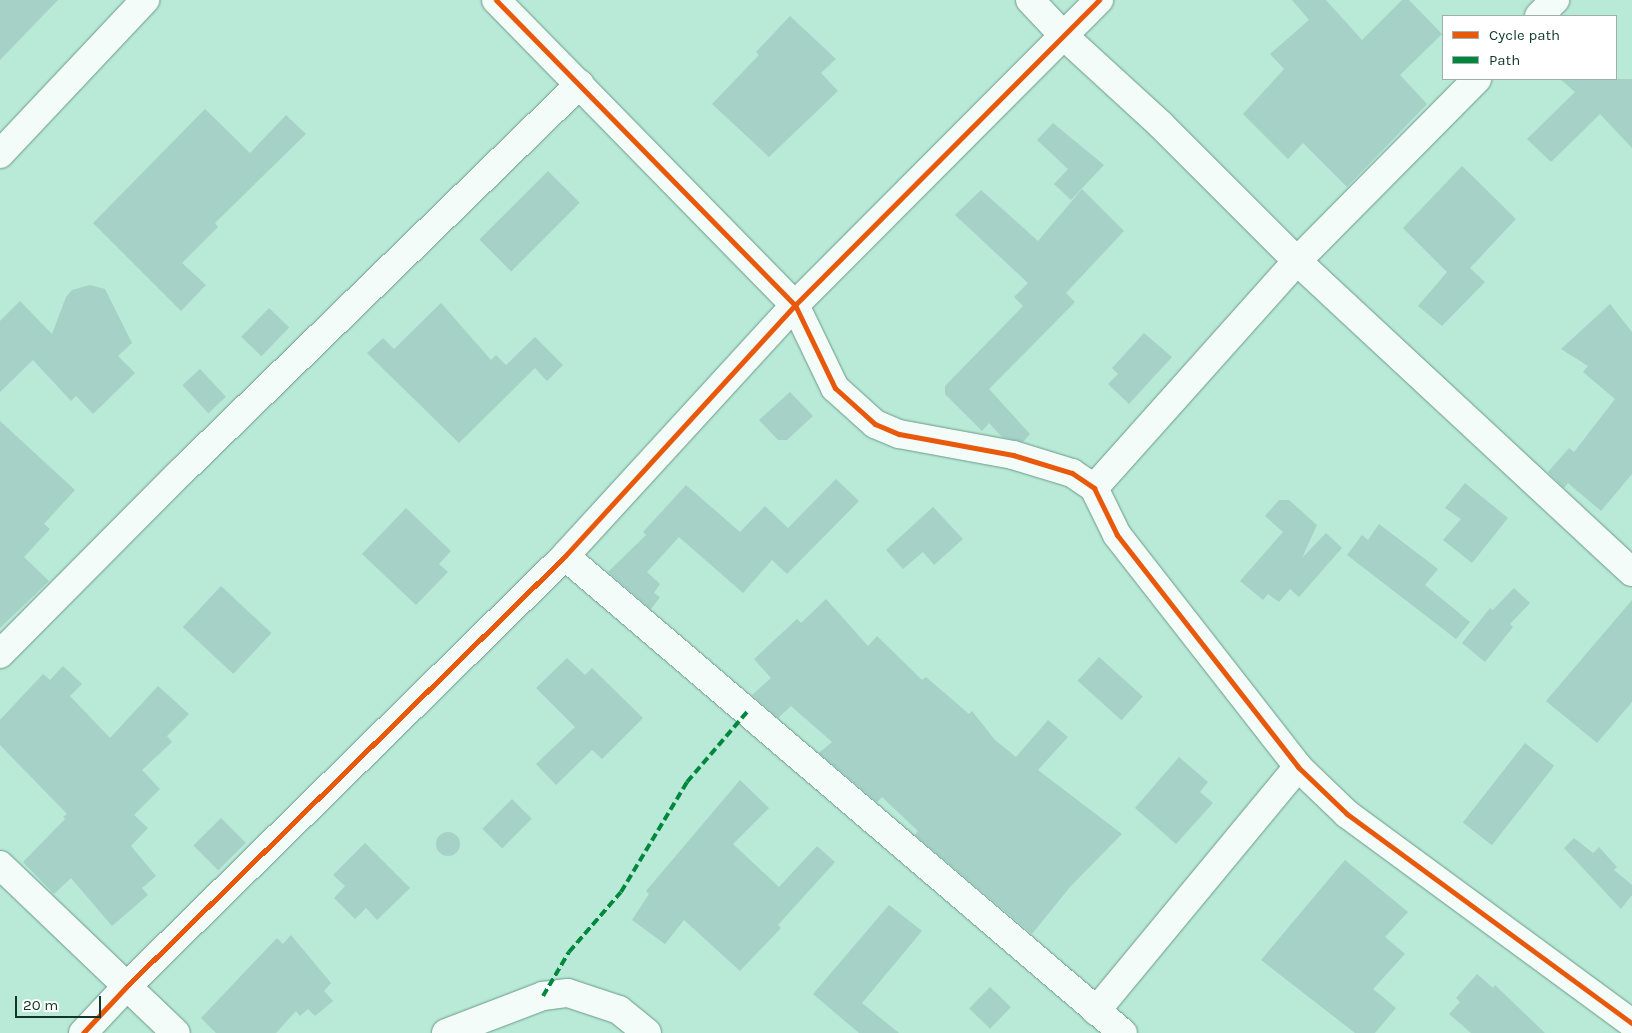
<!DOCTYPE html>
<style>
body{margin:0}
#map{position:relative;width:1632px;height:1033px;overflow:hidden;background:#b8ead7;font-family:Karla,sans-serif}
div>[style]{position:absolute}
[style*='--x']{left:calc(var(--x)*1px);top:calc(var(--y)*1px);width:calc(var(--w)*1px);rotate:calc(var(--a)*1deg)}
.building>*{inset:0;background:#a5d1c7;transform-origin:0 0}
.round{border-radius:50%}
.roads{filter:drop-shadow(0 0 1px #6e988b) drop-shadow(0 0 1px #6e988b)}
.minor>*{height:28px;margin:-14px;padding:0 14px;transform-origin:14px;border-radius:14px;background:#f4fcf9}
.quiet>*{height:4px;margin-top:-2px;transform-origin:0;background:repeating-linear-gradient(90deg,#00873e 0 8px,transparent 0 12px)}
.cycleway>*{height:5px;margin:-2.5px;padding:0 2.5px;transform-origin:2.5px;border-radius:2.5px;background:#e8590c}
span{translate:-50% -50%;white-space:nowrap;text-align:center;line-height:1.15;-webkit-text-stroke:4px #fff;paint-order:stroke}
.legend{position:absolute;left:1442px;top:15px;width:175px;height:65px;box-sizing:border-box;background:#fff;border:1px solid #a0afaa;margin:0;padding:6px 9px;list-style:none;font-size:15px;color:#11372b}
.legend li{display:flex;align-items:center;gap:10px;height:25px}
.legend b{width:25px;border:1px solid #a0afaa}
.scale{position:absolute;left:15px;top:996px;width:86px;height:22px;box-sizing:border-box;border:2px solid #11372b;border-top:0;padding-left:6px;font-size:15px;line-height:18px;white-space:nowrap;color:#11372b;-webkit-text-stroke:4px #fff;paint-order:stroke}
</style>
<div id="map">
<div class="building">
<div style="clip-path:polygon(0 0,58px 0,0 60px)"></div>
<div style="clip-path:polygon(1292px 0,1326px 0,1362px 40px,1402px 0,1409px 0,1442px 34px,1400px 75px,1427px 104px,1347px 187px,1303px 143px,1288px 159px,1243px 114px,1284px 69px,1270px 54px,1309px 20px)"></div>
<div style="clip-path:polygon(790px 16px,836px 59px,821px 73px,838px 91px,769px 157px,712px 104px,759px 55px,756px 52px)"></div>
<div style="clip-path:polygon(1560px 79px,1632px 79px,1632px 148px,1600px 114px,1551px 162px,1527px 139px,1575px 92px)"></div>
<div style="clip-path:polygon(205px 109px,250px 153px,286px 115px,306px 134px,215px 223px,218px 227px,182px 263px,206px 285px,181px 311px,93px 223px)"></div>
<div style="clip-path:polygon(1053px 123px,1104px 165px,1071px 200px,1054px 184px,1068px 169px,1037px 140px)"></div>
<div style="clip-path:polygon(1462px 166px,1516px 219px,1470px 268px,1485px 282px,1442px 326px,1418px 306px,1447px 272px,1403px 228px)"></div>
<div style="left:548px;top:171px;width:45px;height:97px;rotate:45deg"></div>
<div style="clip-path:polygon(1082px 189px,1124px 231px,1066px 293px,1075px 302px,989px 389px,1030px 434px,1023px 442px,1002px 437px,989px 423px,982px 431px,945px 394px,945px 386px,1023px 306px,1014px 297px,1028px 283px,955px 215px,981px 190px,1038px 241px)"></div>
<div style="clip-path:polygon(90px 285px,105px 289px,132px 343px,118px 356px,135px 373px,93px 414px,76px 396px,71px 401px,33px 360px,0 392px,0 321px,20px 301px,52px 334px,66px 297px,72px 290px)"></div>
<div style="clip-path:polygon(441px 303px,491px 360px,496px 355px,506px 365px,535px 337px,563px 365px,547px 381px,535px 368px,459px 443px,367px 353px,383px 338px,394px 349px)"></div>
<div style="clip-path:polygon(1610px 304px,1632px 332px,1632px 474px,1601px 511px,1568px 483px,1564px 488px,1548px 472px,1569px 448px,1574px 452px,1615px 399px,1583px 372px,1588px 366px,1561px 349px)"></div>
<div style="left:269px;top:308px;width:28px;height:40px;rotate:44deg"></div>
<div style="clip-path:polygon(1144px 333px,1172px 357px,1129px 404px,1108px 384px,1118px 374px,1112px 368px)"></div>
<div style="left:200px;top:369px;width:38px;height:24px;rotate:47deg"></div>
<div style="clip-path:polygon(790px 392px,813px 416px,787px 440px,778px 440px,759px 420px)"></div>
<div style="clip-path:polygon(0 421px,75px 490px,44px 524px,50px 529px,24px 557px,49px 581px,0 628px)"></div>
<div style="clip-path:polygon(836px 479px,859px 501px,787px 574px,772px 560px,743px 593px,679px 537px,647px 572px,660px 584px,654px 593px,660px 597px,651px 609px,608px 572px,646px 535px,643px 532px,686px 485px,740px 532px,765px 506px,788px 528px)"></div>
<div style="clip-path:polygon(1465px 483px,1508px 518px,1472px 563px,1443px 540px,1461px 519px,1445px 508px)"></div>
<div style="clip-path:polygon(1279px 500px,1289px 500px,1317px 525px,1302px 558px,1326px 533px,1342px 548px,1299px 597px,1290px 589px,1279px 602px,1268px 594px,1263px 600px,1240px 581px,1283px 532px,1265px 516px)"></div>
<div style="clip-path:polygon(933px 507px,963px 539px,934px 565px,923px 552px,903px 569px,886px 550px)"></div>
<div style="clip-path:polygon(406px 508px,451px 551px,439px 564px,448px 572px,416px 605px,362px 554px)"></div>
<div style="clip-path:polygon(1379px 524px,1438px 569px,1425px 585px,1470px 622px,1456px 639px,1347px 555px,1362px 535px,1368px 540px)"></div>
<div style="left:221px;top:586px;width:69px;height:56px;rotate:43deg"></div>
<div style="clip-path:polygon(1514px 588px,1530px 603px,1510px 624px,1513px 627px,1485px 662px,1462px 643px,1490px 608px,1493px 610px)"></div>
<div style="clip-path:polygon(826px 599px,868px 646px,877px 636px,922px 680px,926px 677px,969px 714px,972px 711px,995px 740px,1016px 757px,1048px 720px,1068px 737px,1038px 770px,1122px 834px,1070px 887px,1032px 934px,915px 835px,918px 831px,882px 797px,877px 802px,819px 753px,832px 742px,791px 706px,778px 718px,752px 695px,771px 678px,754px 659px,797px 619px,801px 623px)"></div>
<div style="clip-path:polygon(1632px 600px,1632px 702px,1597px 743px,1546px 701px)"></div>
<div style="left:1099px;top:657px;width:59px;height:32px;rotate:42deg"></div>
<div style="clip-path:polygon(567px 658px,585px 675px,592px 668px,643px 718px,602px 759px,592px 750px,556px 785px,536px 764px,575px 727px,536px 688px)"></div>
<div style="clip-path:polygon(63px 666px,82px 684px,70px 696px,110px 738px,158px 686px,189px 714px,167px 736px,172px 742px,142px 770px,160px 789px,134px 815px,148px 828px,131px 846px,156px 876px,142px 888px,148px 895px,112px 926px,71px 878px,54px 894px,23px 862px,65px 819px,63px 817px,67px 814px,0 745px,0 720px,43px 674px,50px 680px)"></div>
<div style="left:1525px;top:743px;width:37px;height:101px;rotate:38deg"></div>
<div style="clip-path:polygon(1179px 757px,1208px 782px,1200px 792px,1213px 803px,1176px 844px,1135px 808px)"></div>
<div style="clip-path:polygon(740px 780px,769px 808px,733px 844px,779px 887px,817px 846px,835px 862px,778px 925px,781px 928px,740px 971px,684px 920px,665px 944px,632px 920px,649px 894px,646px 891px)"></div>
<div style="left:512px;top:799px;width:28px;height:42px;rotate:45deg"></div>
<div style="left:221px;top:818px;width:35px;height:39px;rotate:45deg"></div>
<div class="round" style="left:436px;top:832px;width:24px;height:24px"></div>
<div style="clip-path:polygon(1574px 838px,1593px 853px,1599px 847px,1617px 867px,1614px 870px,1632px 885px,1632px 895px,1621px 909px,1564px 848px)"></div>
<div style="clip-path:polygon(365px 843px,410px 888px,377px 920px,366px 908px,355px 919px,334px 898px,345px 886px,333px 875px)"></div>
<div style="clip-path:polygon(1345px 860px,1408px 912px,1385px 937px,1405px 954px,1373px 989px,1396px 1008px,1375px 1033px,1355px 1033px,1261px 960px)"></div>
<div style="clip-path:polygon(889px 905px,922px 931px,862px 1003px,899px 1033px,859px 1033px,813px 994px)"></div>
<div style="clip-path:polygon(291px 935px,331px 983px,324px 991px,333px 1001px,315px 1016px,308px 1009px,300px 1016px,296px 1011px,276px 1033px,216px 1033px,201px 1018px,277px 938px,283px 944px)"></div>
<div style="clip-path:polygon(1477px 974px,1493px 988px,1495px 985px,1545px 1033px,1471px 1033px,1449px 1014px,1460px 1002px,1456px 998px)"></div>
<div style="left:990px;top:987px;width:29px;height:30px;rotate:44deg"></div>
</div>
<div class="roads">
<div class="minor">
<div style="--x:496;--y:0;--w:427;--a:45.6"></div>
<div style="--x:795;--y:305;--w:92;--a:64.3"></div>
<div style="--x:835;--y:388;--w:54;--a:42"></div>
<div style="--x:875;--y:424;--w:26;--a:23"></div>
<div style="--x:899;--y:434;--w:116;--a:10.4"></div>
<div style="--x:1013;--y:455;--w:62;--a:17"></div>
<div style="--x:1072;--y:473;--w:27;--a:34"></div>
<div style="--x:1094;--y:488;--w:52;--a:63.9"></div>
<div style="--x:1117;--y:535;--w:294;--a:52"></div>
<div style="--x:1298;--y:767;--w:68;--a:43.8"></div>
<div style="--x:1347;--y:814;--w:353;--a:36.3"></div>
<div style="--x:1030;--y:0;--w:50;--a:46.6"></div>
<div style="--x:1064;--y:36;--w:132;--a:42.5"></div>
<div style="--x:1161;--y:125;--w:192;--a:45"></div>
<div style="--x:1297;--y:261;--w:457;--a:42.9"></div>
<div style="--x:1539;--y:16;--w:23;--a:-45"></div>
<div style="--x:0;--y:154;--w:212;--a:-46.7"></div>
<div style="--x:1094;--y:488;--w:305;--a:-48.2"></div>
<div style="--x:1297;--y:261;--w:256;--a:-45.3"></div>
<div style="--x:565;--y:556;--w:734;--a:40.53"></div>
<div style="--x:0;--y:654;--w:258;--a:-45.2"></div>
<div style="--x:182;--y:471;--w:555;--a:-44.2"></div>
<div style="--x:0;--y:865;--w:243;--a:43.7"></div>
<div style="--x:1096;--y:1011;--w:317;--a:-50.4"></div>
<div style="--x:83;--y:1033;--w:63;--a:-46.9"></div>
<div style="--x:126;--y:987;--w:615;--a:-44.47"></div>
<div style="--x:565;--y:556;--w:340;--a:-47.5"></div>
<div style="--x:795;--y:305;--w:431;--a:-45.1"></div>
<div style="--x:446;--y:1033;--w:104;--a:-20.9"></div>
<div style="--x:543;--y:996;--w:25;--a:-7"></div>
<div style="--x:568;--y:993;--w:54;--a:18.4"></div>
<div style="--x:619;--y:1010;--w:36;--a:39"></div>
</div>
</div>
<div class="quiet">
<div style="--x:543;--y:996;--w:51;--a:-59.4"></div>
<div style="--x:569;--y:952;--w:79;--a:-49.1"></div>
<div style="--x:621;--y:892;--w:128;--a:-59"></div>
<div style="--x:687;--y:782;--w:92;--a:-49.4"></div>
</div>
<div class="cycleway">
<div style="--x:496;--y:0;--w:427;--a:45.6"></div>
<div style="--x:795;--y:305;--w:92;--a:64.3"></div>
<div style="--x:835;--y:388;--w:54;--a:42"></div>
<div style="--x:875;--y:424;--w:26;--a:23"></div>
<div style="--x:899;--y:434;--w:116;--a:10.4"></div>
<div style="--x:1013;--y:455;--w:62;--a:17"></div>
<div style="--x:1072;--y:473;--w:27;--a:34"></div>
<div style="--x:1094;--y:488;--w:52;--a:63.9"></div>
<div style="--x:1117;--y:535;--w:294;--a:52"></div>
<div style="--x:1298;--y:767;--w:68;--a:43.8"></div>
<div style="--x:1347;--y:814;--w:353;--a:36.3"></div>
<div style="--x:83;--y:1033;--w:63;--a:-46.9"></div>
<div style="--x:126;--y:987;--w:615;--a:-44.47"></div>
<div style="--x:565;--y:556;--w:340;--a:-47.5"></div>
<div style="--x:795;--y:305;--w:431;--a:-45.1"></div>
</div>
<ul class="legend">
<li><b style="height:6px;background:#e8590c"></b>Cycle path</li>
<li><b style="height:6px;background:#00873e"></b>Path</li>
</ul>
<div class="scale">20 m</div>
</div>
